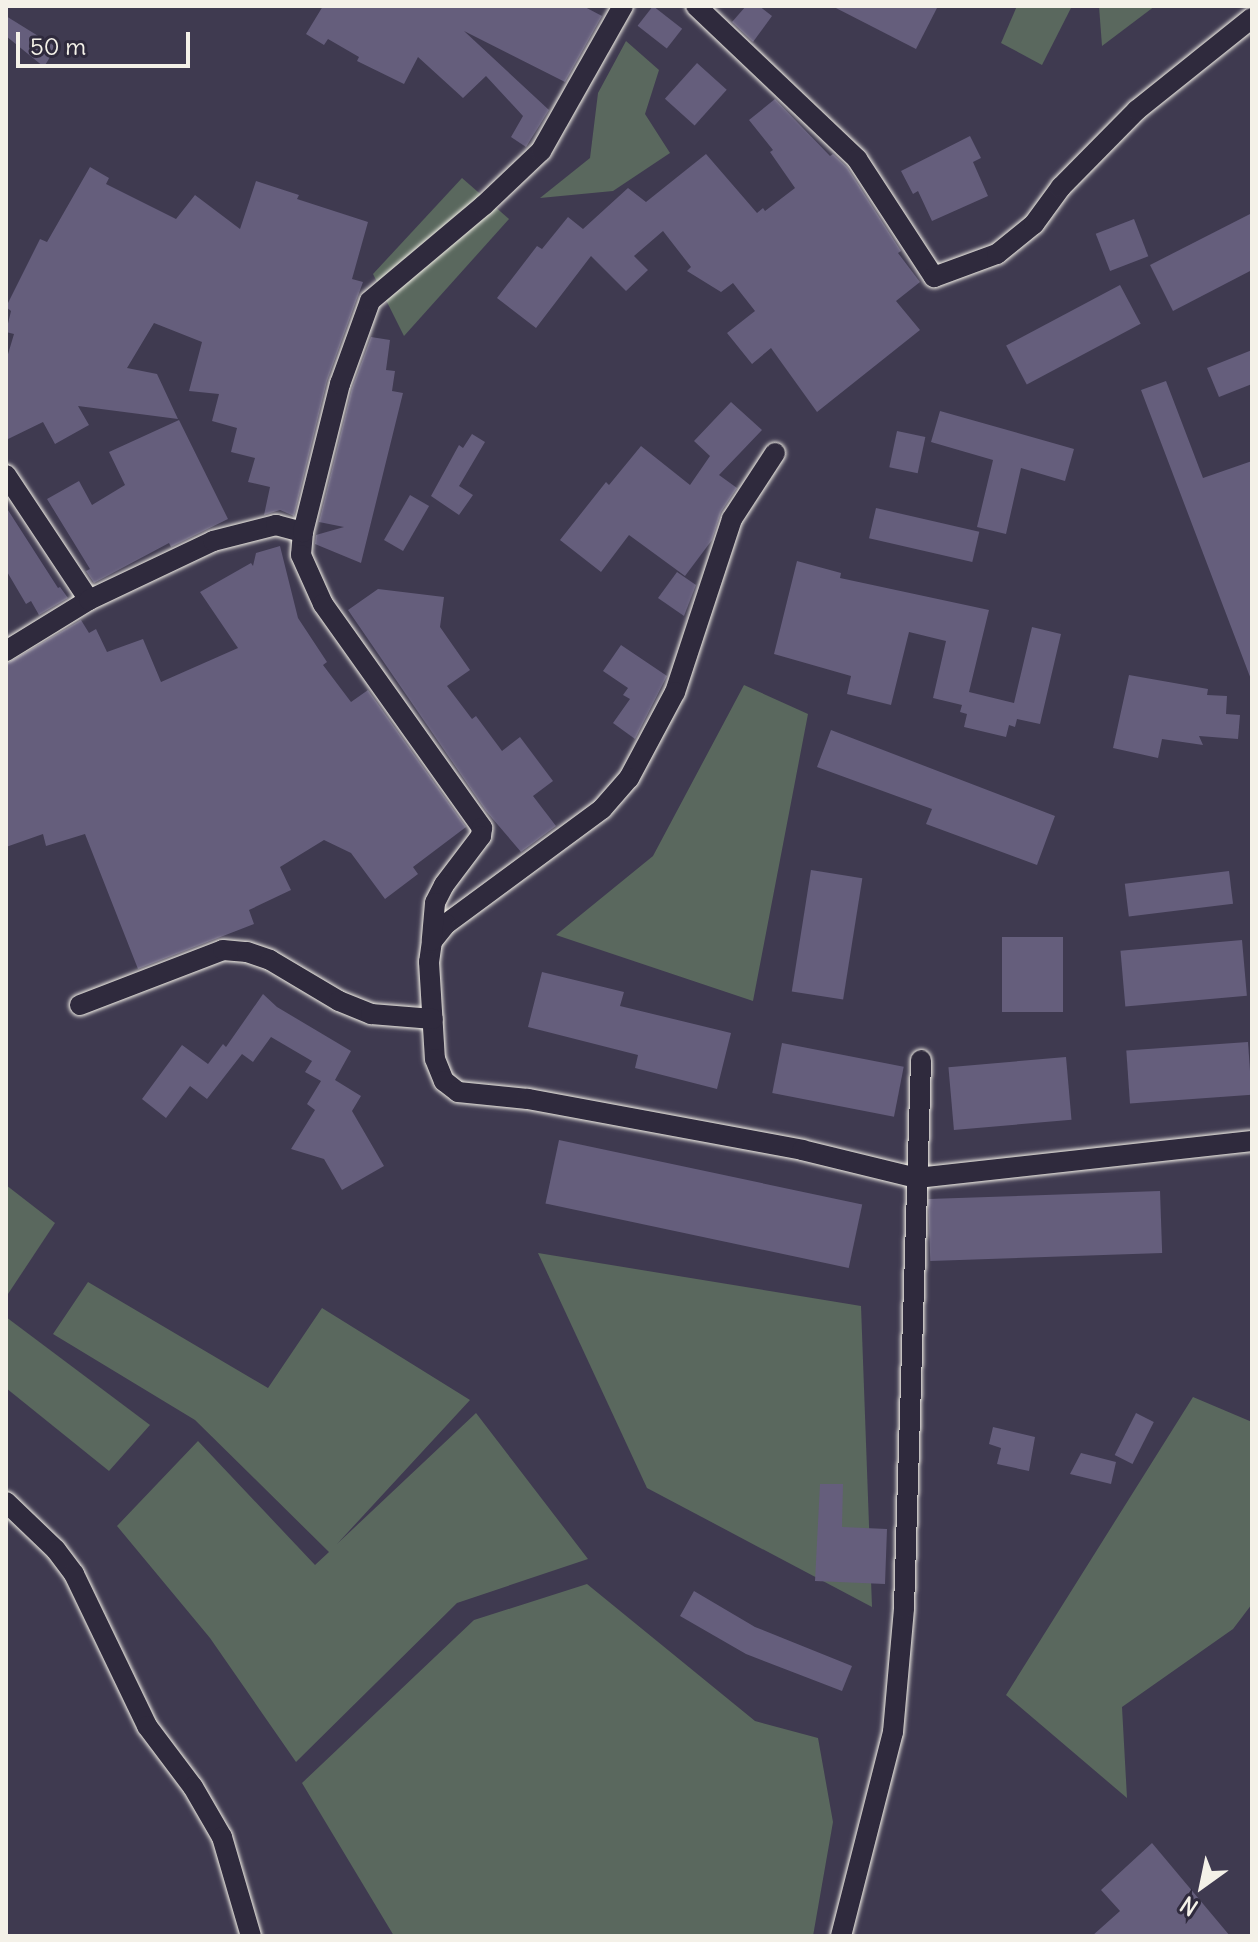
<!DOCTYPE html>
<style>
body{margin:0}
#map{position:relative;width:1258px;height:1942px;overflow:hidden;background:#3f3a50;font-family:Delius,sans-serif}
div>[style]{position:absolute}
[style*='--x']{left:calc(var(--x)*1px);top:calc(var(--y)*1px);width:calc(var(--w)*1px);rotate:calc(var(--a)*1deg)}
.green>*{inset:0;background:#5a685e}
.building>*{inset:0;background:#655e7c;transform-origin:0 0}
.roads{filter:drop-shadow(0 0 2px #f4f1e8) drop-shadow(0 0 2px #f4f1e8)}
.minor>*{height:20px;margin:-10px;padding:0 10px;transform-origin:10px;border-radius:10px;background:#2f2a3d}
span{translate:-50% -50%;white-space:nowrap;text-align:center;line-height:1.15;-webkit-text-stroke:7px #2f2a3d;paint-order:stroke}
.frame{position:absolute;inset:0;border:8px solid #f4f1e8;pointer-events:none}
.north{position:absolute;left:1162px;top:1846px;width:80px;height:80px;-webkit-text-stroke:6px #2f2a3d;paint-order:stroke;rotate:213deg;font-size:22px;font-weight:700;line-height:32px;text-align:center;color:#f4f1e8}
.north::after{content:'';display:block;margin:auto;width:28px;height:36px;background:#f4f1e8;clip-path:polygon(50% 0,100% 100%,50% 72%,0 100%)}
.scale{position:absolute;left:16px;top:32px;width:174px;height:36px;box-sizing:border-box;border:4px solid #f4f1e8;border-top:0;padding-left:10px;font-size:24px;line-height:28px;white-space:nowrap;color:#f4f1e8;-webkit-text-stroke:6px #2f2a3d;paint-order:stroke}
</style>
<div id="map">
<div class="green">
<div style="clip-path:polygon(1017px 6px,1072px 6px,1042px 65px,1001px 43px)"></div>
<div style="clip-path:polygon(1099px 6px,1155px 6px,1102px 46px)"></div>
<div style="clip-path:polygon(626px 41px,659px 70px,645px 114px,670px 153px,613px 191px,540px 198px,590px 158px,598px 93px)"></div>
<div style="clip-path:polygon(462px 178px,509px 219px,404px 336px,373px 274px)"></div>
<div style="clip-path:polygon(744px 685px,808px 714px,753px 1001px,556px 935px,653px 856px)"></div>
<div style="clip-path:polygon(6px 1185px,55px 1223px,6px 1297px)"></div>
<div style="clip-path:polygon(538px 1253px,861px 1306px,872px 1607px,647px 1488px)"></div>
<div style="clip-path:polygon(88px 1282px,268px 1388px,322px 1308px,470px 1400px,337px 1544px,476px 1413px,588px 1559px,457px 1603px,296px 1762px,210px 1638px,117px 1526px,198px 1441px,315px 1565px,329px 1552px,195px 1420px,53px 1334px)"></div>
<div style="clip-path:polygon(6px 1317px,150px 1425px,109px 1471px,6px 1388px)"></div>
<div style="clip-path:polygon(1193px 1397px,1252px 1422px,1252px 1604px,1233px 1629px,1122px 1707px,1127px 1798px,1006px 1695px)"></div>
<div style="clip-path:polygon(587px 1584px,755px 1721px,818px 1738px,833px 1822px,813px 1936px,394px 1936px,302px 1783px,474px 1620px)"></div>
</div>
<div class="building">
<div style="clip-path:polygon(323px 6px,583px 6px,602px 16px,565px 82px,464px 31px,549px 110px,526px 147px,511px 137px,523px 116px,486px 76px,463px 98px,418px 57px,404px 84px,357px 61px,359px 57px,328px 39px,324px 45px,306px 34px)"></div>
<div style="left:653px;top:6px;width:37px;height:25px;rotate:38deg"></div>
<div style="clip-path:polygon(746px 6px,759px 6px,772px 16px,753px 42px,732px 22px)"></div>
<div style="clip-path:polygon(832px 6px,938px 6px,916px 49px)"></div>
<div style="clip-path:polygon(6px 16px,56px 47px,44px 67px,6px 36px)"></div>
<div style="left:697px;top:63px;width:40px;height:48px;rotate:42deg"></div>
<div style="clip-path:polygon(775px 99px,830px 156px,833px 154px,847px 167px,901px 251px,898px 253px,920px 282px,896px 301px,920px 330px,817px 412px,771px 348px,752px 364px,727px 333px,755px 311px,733px 283px,721px 292px,687px 271px,691px 267px,663px 231px,634px 256px,648px 270px,626px 291px,591px 256px,536px 328px,497px 298px,537px 246px,542px 249px,568px 217px,583px 229px,628px 188px,646px 202px,706px 154px,757px 213px,763px 208px,765px 211px,795px 188px,770px 152px,773px 150px,749px 120px)"></div>
<div style="clip-path:polygon(970px 136px,981px 158px,973px 162px,988px 196px,932px 221px,918px 191px,913px 194px,901px 171px)"></div>
<div style="clip-path:polygon(90px 167px,109px 178px,106px 184px,176px 219px,195px 195px,240px 229px,256px 181px,299px 195px,297px 199px,368px 222px,352px 279px,363px 282px,327px 381px,294px 516px,280px 510px,264px 515px,270px 487px,248px 482px,255px 458px,231px 452px,237px 428px,212px 421px,219px 394px,189px 391px,202px 342px,154px 323px,127px 368px,157px 374px,178px 419px,78px 406px,89px 425px,55px 444px,43px 422px,6px 440px,6px 361px,14px 334px,6px 332px,11px 311px,6px 307px,40px 239px,47px 242px)"></div>
<div style="clip-path:polygon(1252px 213px,1252px 270px,1173px 311px,1150px 265px)"></div>
<div style="left:1134px;top:219px;width:40px;height:41px;rotate:69deg"></div>
<div style="left:1120px;top:285px;width:44px;height:129px;rotate:62deg"></div>
<div style="clip-path:polygon(371px 337px,390px 340px,386px 370px,395px 371px,392px 391px,403px 393px,361px 563px,315px 544px,316px 535px,344px 527px,319px 522px,352px 388px)"></div>
<div style="clip-path:polygon(1252px 350px,1252px 384px,1219px 397px,1207px 368px)"></div>
<div style="clip-path:polygon(1166px 381px,1203px 478px,1252px 461px,1252px 682px,1141px 390px)"></div>
<div style="clip-path:polygon(731px 402px,762px 430px,719px 475px,737px 488px,721px 512px,712px 540px,685px 576px,629px 535px,601px 572px,560px 540px,606px 482px,609px 485px,641px 446px,690px 485px,710px 456px,694px 441px)"></div>
<div style="clip-path:polygon(940px 411px,1074px 449px,1065px 481px,1021px 468px,1006px 534px,977px 527px,993px 460px,931px 442px)"></div>
<div style="clip-path:polygon(179px 420px,228px 519px,171px 547px,169px 543px,94px 583px,86px 571px,90px 569px,47px 499px,79px 481px,92px 505px,125px 485px,109px 452px)"></div>
<div style="left:897px;top:431px;width:29px;height:37px;rotate:12deg"></div>
<div style="clip-path:polygon(472px 434px,485px 442px,459px 486px,473px 495px,459px 515px,431px 496px,459px 445px,463px 448px)"></div>
<div style="left:410px;top:495px;width:22px;height:52px;rotate:30deg"></div>
<div style="clip-path:polygon(6px 507px,58px 588px,60px 587px,68px 598px,39px 615px,31px 601px,26px 604px,6px 570px)"></div>
<div style="left:876px;top:508px;width:106px;height:31px;rotate:13deg"></div>
<div style="clip-path:polygon(280px 546px,298px 618px,327px 662px,323px 665px,351px 702px,368px 690px,466px 827px,413px 867px,418px 874px,385px 899px,351px 853px,324px 840px,280px 867px,291px 890px,249px 910px,254px 924px,138px 969px,85px 834px,46px 846px,43px 834px,6px 847px,6px 664px,81px 620px,89px 633px,96px 629px,107px 652px,143px 639px,161px 682px,238px 648px,200px 592px,251px 563px,253px 566px,256px 553px)"></div>
<div style="clip-path:polygon(797px 561px,841px 573px,840px 578px,989px 610px,969px 692px,1014px 703px,1032px 627px,1061px 634px,1040px 724px,1017px 719px,1015px 727px,1009px 725px,1006px 737px,964px 727px,967px 714px,960px 712px,962px 705px,933px 698px,946px 641px,909px 632px,891px 705px,847px 694px,851px 676px,774px 654px)"></div>
<div style="clip-path:polygon(677px 572px,696px 585px,684px 616px,658px 598px)"></div>
<div style="clip-path:polygon(378px 589px,444px 597px,440px 627px,470px 670px,447px 686px,472px 719px,476px 716px,502px 751px,520px 737px,553px 781px,533px 796px,556px 826px,521px 852px,486px 811px,348px 610px)"></div>
<div style="clip-path:polygon(621px 645px,667px 676px,635px 739px,613px 723px,630px 699px,623px 695px,628px 688px,603px 671px)"></div>
<div style="clip-path:polygon(1129px 675px,1208px 689px,1207px 695px,1227px 696px,1226px 714px,1240px 715px,1238px 739px,1199px 736px,1203px 745px,1162px 739px,1158px 758px,1113px 748px)"></div>
<div style="clip-path:polygon(831px 730px,1055px 816px,1037px 865px,926px 824px,932px 809px,817px 767px)"></div>
<div style="left:811px;top:870px;width:52px;height:123px;rotate:9deg"></div>
<div style="left:1229px;top:871px;width:33px;height:105px;rotate:83deg"></div>
<div style="left:1002px;top:937px;width:61px;height:75px"></div>
<div style="left:1242px;top:940px;width:56px;height:122px;rotate:85deg"></div>
<div style="clip-path:polygon(542px 972px,624px 992px,620px 1006px,731px 1033px,717px 1089px,635px 1068px,638px 1055px,528px 1027px)"></div>
<div style="clip-path:polygon(263px 994px,277px 1007px,351px 1051px,335px 1080px,361px 1096px,352px 1111px,384px 1166px,342px 1190px,324px 1159px,291px 1149px,315px 1110px,307px 1104px,321px 1081px,305px 1072px,312px 1061px,271px 1037px,253px 1062px,242px 1054px,207px 1099px,190px 1086px,166px 1118px,142px 1099px,182px 1045px,208px 1064px,223px 1044px,226px 1047px)"></div>
<div style="left:1248px;top:1042px;width:53px;height:122px;rotate:86deg"></div>
<div style="left:782px;top:1043px;width:124px;height:51px;rotate:11deg"></div>
<div style="left:1066px;top:1057px;width:63px;height:118px;rotate:85deg"></div>
<div style="left:559px;top:1140px;width:310px;height:65px;rotate:12deg"></div>
<div style="left:1160px;top:1191px;width:62px;height:232px;rotate:88deg"></div>
<div style="left:1136px;top:1413px;width:20px;height:47px;rotate:27deg"></div>
<div style="clip-path:polygon(993px 1427px,1035px 1437px,1029px 1471px,997px 1464px,1001px 1448px,989px 1444px)"></div>
<div style="clip-path:polygon(1081px 1453px,1116px 1462px,1111px 1484px,1070px 1474px)"></div>
<div style="clip-path:polygon(820px 1484px,843px 1484px,842px 1527px,887px 1529px,885px 1584px,815px 1581px)"></div>
<div style="clip-path:polygon(694px 1591px,755px 1627px,852px 1666px,842px 1691px,746px 1654px,680px 1616px)"></div>
<div style="clip-path:polygon(1152px 1843px,1230px 1936px,1092px 1936px,1120px 1911px,1101px 1890px)"></div>
</div>
<div class="roads">
<div class="minor">
<div style="--x:696;--y:6;--w:222;--a:43.5"></div>
<div style="--x:857;--y:159;--w:141;--a:56.9"></div>
<div style="--x:934;--y:277;--w:67;--a:-20.1"></div>
<div style="--x:997;--y:254;--w:48;--a:-39"></div>
<div style="--x:1034;--y:224;--w:46;--a:-53.9"></div>
<div style="--x:1061;--y:187;--w:108;--a:-45.4"></div>
<div style="--x:1137;--y:110;--w:147;--a:-38.7"></div>
<div style="--x:775;--y:453;--w:79;--a:123.1"></div>
<div style="--x:732;--y:519;--w:182;--a:108.2"></div>
<div style="--x:675;--y:692;--w:98;--a:118.1"></div>
<div style="--x:629;--y:778;--w:41;--a:131.1"></div>
<div style="--x:602;--y:809;--w:194;--a:143.6"></div>
<div style="--x:446;--y:924;--w:22;--a:129"></div>
<div style="--x:432;--y:941;--w:21;--a:98"></div>
<div style="--x:429;--y:962;--w:97;--a:86.5"></div>
<div style="--x:435;--y:1059;--w:24;--a:68"></div>
<div style="--x:444;--y:1081;--w:18;--a:38"></div>
<div style="--x:458;--y:1092;--w:70;--a:5.7"></div>
<div style="--x:528;--y:1099;--w:279;--a:10.5"></div>
<div style="--x:802;--y:1150;--w:118;--a:13.7"></div>
<div style="--x:917;--y:1178;--w:337;--a:-6.3"></div>
<div style="--x:6;--y:475;--w:150;--a:56.4"></div>
<div style="--x:303;--y:532;--w:23;--a:95"></div>
<div style="--x:301;--y:555;--w:54;--a:65.8"></div>
<div style="--x:323;--y:604;--w:275;--a:54.6"></div>
<div style="--x:482;--y:828;--w:8;--a:97"></div>
<div style="--x:481;--y:836;--w:61;--a:127.1"></div>
<div style="--x:444;--y:885;--w:20;--a:117"></div>
<div style="--x:435;--y:903;--w:38;--a:95"></div>
<div style="--x:6;--y:651;--w:97;--a:-31.6"></div>
<div style="--x:89;--y:600;--w:137;--a:-25.4"></div>
<div style="--x:213;--y:541;--w:65;--a:-14.3"></div>
<div style="--x:276;--y:525;--w:28;--a:15"></div>
<div style="--x:303;--y:532;--w:153;--a:-76"></div>
<div style="--x:340;--y:384;--w:88;--a:-70.1"></div>
<div style="--x:370;--y:301;--w:149;--a:-40.1"></div>
<div style="--x:484;--y:205;--w:79;--a:-43.5"></div>
<div style="--x:541;--y:151;--w:167;--a:-60.5"></div>
<div style="--x:80;--y:1005;--w:153;--a:-21"></div>
<div style="--x:223;--y:950;--w:24;--a:5"></div>
<div style="--x:247;--y:952;--w:24;--a:19"></div>
<div style="--x:270;--y:960;--w:80;--a:30.7"></div>
<div style="--x:339;--y:1001;--w:35;--a:22"></div>
<div style="--x:371;--y:1014;--w:62;--a:4.6"></div>
<div style="--x:6;--y:1502;--w:69;--a:43.8"></div>
<div style="--x:56;--y:1550;--w:30;--a:53"></div>
<div style="--x:74;--y:1574;--w:169;--a:64.3"></div>
<div style="--x:147;--y:1726;--w:76;--a:53"></div>
<div style="--x:193;--y:1787;--w:58;--a:59.9"></div>
<div style="--x:222;--y:1837;--w:103;--a:73.7"></div>
<div style="--x:841;--y:1936;--w:211;--a:-75.7"></div>
<div style="--x:893;--y:1732;--w:124;--a:-84.9"></div>
<div style="--x:904;--y:1608;--w:548;--a:-88.22"></div>
</div>
</div>
<div class="frame"></div>
<div class="north">N</div>
<div class="scale">50 m</div>
</div>
